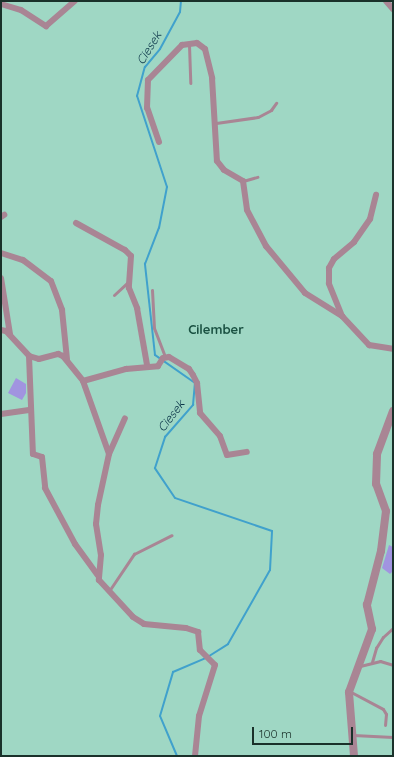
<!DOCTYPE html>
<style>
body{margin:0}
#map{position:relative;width:394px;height:757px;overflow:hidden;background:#9fd7c4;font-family:Quicksand,sans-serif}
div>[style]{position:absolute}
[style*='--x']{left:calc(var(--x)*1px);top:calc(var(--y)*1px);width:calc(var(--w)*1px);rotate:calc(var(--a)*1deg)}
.stream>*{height:2px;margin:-1px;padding:0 1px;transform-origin:1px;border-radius:1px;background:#40a1cc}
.building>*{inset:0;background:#a194e0}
.service>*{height:3px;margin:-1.5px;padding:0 1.5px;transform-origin:1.5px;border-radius:1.5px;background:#a98594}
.minor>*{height:6px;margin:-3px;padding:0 3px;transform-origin:3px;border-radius:3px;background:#a98594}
.tertiary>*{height:8px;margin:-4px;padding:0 4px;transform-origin:4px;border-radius:4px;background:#a98594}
span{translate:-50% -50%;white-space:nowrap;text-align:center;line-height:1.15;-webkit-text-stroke:4px #9fd7c4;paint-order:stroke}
.water-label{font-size:12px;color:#0d374a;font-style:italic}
.quarter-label{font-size:13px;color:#1a5142;font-weight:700}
.frame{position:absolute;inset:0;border:2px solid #1a312a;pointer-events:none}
.scale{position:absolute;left:252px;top:727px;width:101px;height:18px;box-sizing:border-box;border:2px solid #1a312a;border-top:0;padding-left:5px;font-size:12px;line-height:14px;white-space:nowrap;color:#1a312a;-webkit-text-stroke:3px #9fd7c4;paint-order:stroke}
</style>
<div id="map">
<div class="stream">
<div style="--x:177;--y:756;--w:43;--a:-113"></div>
<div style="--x:160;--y:716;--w:46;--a:-73.5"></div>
<div style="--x:173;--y:672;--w:36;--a:-23"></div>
<div style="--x:206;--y:658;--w:26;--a:-32"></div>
<div style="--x:228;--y:644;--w:85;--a:-60.4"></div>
<div style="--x:270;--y:570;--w:39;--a:-87"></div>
<div style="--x:272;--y:531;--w:102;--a:-161.2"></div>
<div style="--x:175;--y:498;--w:36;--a:-124"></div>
<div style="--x:155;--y:468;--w:33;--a:-72"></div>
<div style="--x:165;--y:437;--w:43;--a:-48.8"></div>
<div style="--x:193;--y:405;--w:22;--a:-85"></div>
<div style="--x:195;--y:383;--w:49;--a:-145"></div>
<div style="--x:155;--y:355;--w:92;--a:-96.3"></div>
<div style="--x:145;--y:264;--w:39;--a:-69"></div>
<div style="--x:159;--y:228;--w:42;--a:-79"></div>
<div style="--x:167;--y:187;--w:96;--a:-108.2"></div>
<div style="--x:137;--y:96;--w:30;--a:-75"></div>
<div style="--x:145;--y:67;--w:23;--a:-50"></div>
<div style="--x:160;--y:49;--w:42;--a:-61.6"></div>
<div style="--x:180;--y:12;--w:11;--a:-85"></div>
</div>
<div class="building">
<div style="clip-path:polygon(16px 378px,26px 384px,26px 393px,22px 400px,8px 393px)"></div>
<div style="clip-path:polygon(389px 545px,393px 547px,393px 571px,390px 574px,382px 568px)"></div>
</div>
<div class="service">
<div style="--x:189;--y:45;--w:38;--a:88"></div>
<div style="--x:216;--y:123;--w:42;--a:-8.1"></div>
<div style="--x:258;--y:117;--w:15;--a:-28"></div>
<div style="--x:271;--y:110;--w:9;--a:-54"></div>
<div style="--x:243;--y:181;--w:15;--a:-16"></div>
<div style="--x:152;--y:290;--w:38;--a:87"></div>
<div style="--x:154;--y:328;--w:30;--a:69"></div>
<div style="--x:114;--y:295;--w:19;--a:-43"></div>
<div style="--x:109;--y:591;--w:45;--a:-56"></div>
<div style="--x:134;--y:554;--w:42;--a:-26.6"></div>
<div style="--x:372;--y:662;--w:15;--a:-74"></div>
<div style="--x:376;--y:648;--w:13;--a:-58"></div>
<div style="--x:383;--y:637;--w:13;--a:-42"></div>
<div style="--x:360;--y:666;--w:21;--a:-14"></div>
<div style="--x:380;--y:661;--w:14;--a:17"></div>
<div style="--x:351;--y:692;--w:36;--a:28"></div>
<div style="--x:383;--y:709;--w:6;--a:59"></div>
<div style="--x:386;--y:714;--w:11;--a:95"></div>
<div style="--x:353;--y:735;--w:40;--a:2.9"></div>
</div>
<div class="minor">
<div style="--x:386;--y:1;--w:11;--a:49"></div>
<div style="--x:1;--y:4;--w:21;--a:17"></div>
<div style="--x:21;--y:10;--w:30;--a:33"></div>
<div style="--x:46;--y:26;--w:38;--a:-41"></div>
<div style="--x:159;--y:142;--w:36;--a:-109"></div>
<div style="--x:147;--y:108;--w:28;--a:-88"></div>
<div style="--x:148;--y:80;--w:49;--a:-45.8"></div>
<div style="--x:182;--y:45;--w:15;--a:-8"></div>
<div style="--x:197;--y:43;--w:10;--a:37"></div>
<div style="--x:205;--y:49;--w:30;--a:76"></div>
<div style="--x:212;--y:78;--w:83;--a:86.6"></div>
<div style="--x:217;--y:161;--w:11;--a:52"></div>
<div style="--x:224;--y:170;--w:22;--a:30"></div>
<div style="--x:243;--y:181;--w:29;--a:82"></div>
<div style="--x:247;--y:210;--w:41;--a:62.2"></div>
<div style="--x:266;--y:246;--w:61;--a:50.3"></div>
<div style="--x:305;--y:293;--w:44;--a:31.9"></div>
<div style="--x:342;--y:316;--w:40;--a:47"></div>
<div style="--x:369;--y:345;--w:24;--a:9"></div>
<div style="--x:1;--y:217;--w:4;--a:-34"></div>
<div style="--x:76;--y:223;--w:56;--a:28.9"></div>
<div style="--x:125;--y:250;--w:8;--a:45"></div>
<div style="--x:131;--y:256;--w:32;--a:94"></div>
<div style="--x:129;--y:288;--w:22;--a:68"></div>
<div style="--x:137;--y:308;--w:58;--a:80"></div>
<div style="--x:1;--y:253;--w:23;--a:18"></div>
<div style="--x:23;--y:260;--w:35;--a:37"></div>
<div style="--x:51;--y:281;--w:31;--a:69"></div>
<div style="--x:62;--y:310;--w:49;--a:84.2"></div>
<div style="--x:1;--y:278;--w:57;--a:80.9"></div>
<div style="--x:342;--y:316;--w:35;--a:-112"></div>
<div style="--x:329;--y:283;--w:15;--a:-90"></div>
<div style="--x:329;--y:268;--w:10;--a:-61"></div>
<div style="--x:334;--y:259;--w:26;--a:-40"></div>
<div style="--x:354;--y:242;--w:28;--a:-55"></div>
<div style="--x:370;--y:219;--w:25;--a:-76"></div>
<div style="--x:1;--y:330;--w:5;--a:11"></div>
<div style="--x:6;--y:331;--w:34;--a:47"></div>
<div style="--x:29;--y:356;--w:10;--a:17"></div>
<div style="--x:39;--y:359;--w:20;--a:-15"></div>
<div style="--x:58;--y:354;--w:5;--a:22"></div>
<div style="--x:63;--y:356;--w:32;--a:51"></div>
<div style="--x:83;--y:381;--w:77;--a:70.4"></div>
<div style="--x:109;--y:454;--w:52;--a:102.2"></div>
<div style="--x:98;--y:505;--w:19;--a:96"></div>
<div style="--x:96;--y:524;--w:31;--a:81"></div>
<div style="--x:101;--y:555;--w:25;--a:95"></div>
<div style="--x:99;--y:580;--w:50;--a:47.4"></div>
<div style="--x:133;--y:617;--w:13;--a:32"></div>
<div style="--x:144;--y:624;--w:42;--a:5.4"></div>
<div style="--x:186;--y:628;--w:13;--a:18"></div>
<div style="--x:198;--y:632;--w:18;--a:84"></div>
<div style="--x:200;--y:650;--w:21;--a:45"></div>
<div style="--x:215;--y:665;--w:53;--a:107.4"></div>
<div style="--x:199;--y:716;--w:40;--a:95.7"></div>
<div style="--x:29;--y:356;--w:98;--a:87.7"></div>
<div style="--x:33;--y:454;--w:9;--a:18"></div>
<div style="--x:42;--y:457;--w:31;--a:84"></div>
<div style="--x:45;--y:488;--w:64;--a:61.8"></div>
<div style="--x:75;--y:544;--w:39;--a:54"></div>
<div style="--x:83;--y:381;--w:45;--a:-15.6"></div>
<div style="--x:126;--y:369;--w:32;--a:-5"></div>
<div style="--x:158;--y:366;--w:9;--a:-58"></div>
<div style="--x:163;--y:358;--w:6;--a:-9"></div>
<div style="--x:169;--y:357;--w:23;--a:31"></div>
<div style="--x:189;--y:369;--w:7;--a:56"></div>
<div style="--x:193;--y:375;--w:9;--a:63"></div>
<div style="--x:197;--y:383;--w:30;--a:84"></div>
<div style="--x:200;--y:413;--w:30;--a:49"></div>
<div style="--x:220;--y:436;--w:20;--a:70"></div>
<div style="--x:227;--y:455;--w:20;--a:-9"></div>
<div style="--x:1;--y:414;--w:30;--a:-8"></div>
<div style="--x:109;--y:454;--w:39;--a:-66"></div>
</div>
<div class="tertiary">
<div style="--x:354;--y:756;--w:64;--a:-94.5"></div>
<div style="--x:349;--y:692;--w:67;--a:-69.9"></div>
<div style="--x:372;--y:629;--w:25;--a:-102"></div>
<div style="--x:367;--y:605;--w:56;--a:-75.5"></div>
<div style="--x:381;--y:551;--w:40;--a:-82.9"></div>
<div style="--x:386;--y:511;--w:29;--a:-110"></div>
<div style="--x:376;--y:484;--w:30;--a:-88"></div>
<div style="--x:377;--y:454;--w:46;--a:-69.6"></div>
</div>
<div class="water-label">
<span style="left:149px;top:48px;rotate:-58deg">Ciesek</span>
<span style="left:171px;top:416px;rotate:-53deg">Ciesek</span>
</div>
<div class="quarter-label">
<span style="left:216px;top:329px">Cilember</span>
</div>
<div class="frame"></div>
<div class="scale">100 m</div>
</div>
